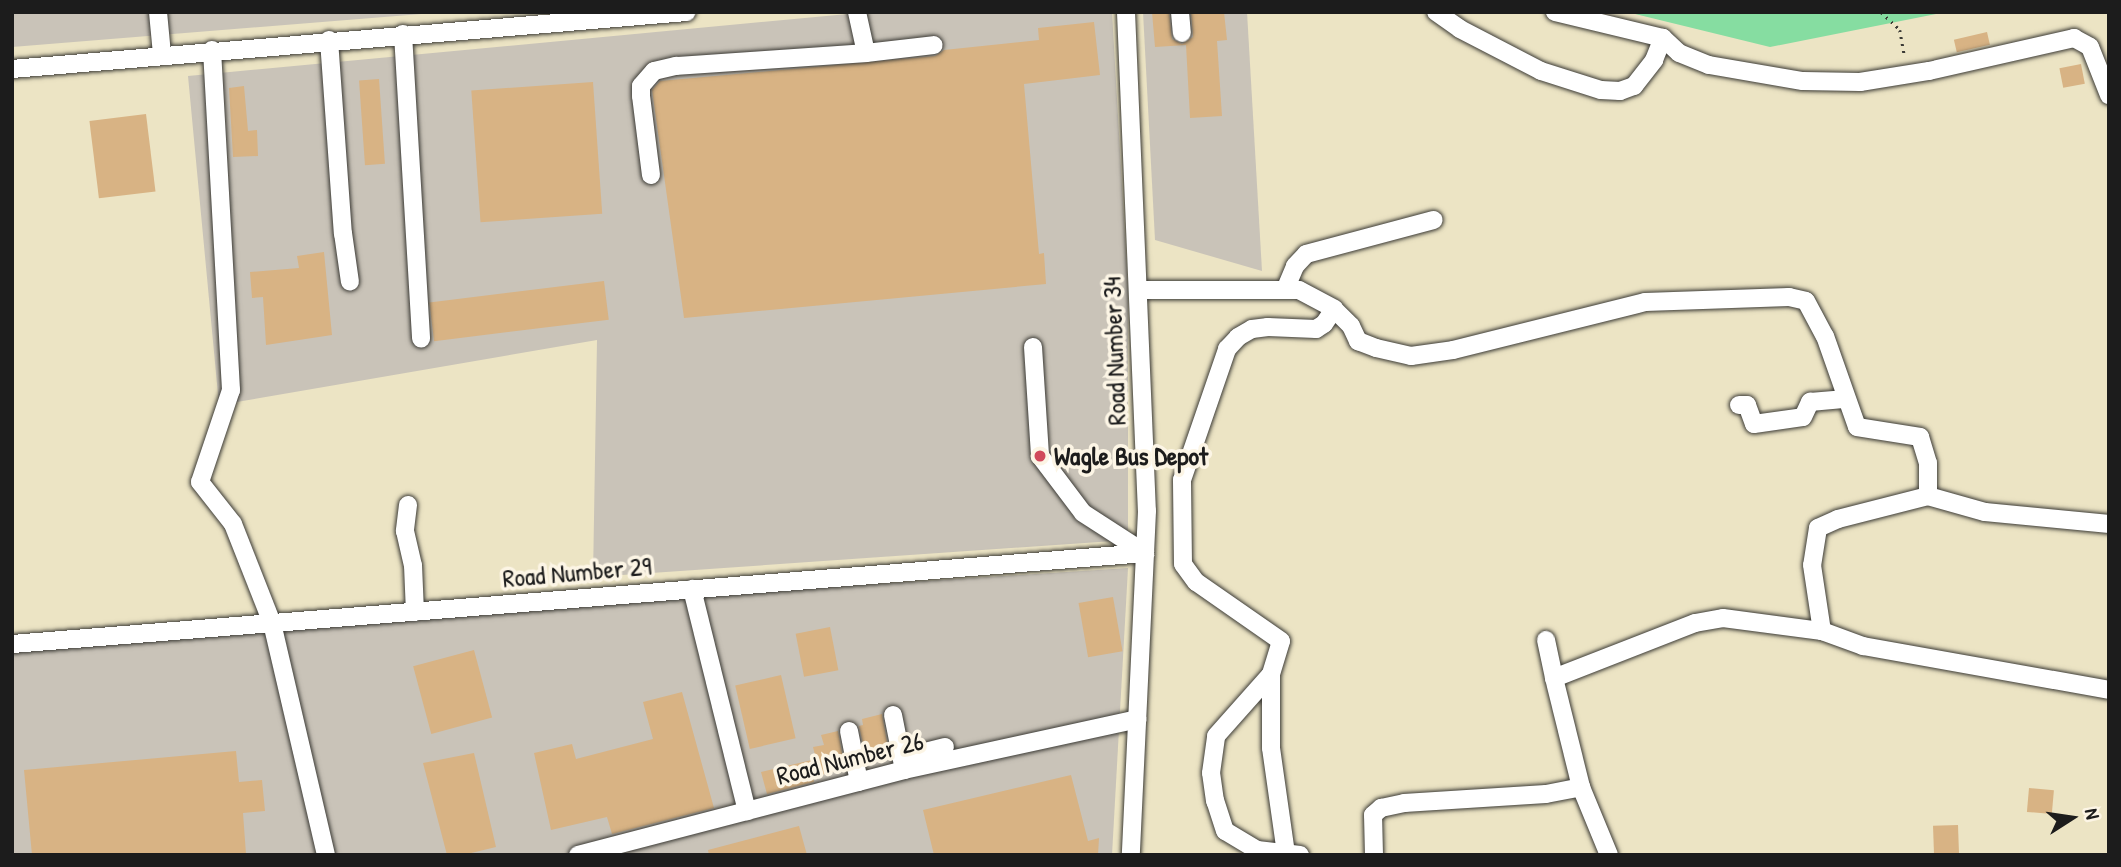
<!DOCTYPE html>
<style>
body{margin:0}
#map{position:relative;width:2121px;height:867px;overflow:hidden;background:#ece4c4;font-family:"Patrick Hand",sans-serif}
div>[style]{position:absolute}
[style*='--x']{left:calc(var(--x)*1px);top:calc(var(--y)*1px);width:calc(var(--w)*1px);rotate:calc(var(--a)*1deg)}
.industrial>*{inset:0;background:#c9c3b8}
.green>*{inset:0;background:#86dda1}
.building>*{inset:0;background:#d8b384;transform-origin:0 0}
.path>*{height:2.5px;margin-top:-1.25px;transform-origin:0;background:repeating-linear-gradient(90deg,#3b3a35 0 2px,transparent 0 7px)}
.roads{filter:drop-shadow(0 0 2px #3b3a35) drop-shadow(0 0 2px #3b3a35)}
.minor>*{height:18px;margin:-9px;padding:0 9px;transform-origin:9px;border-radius:9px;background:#fff}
.dots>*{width:19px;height:19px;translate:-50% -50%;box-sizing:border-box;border:4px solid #fcf5e5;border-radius:50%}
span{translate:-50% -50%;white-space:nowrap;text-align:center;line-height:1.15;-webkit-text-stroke:7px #fcf5e5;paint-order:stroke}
.street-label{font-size:26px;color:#1c1c1c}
.poi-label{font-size:26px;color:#1c1c1c;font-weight:700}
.left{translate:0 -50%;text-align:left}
.frame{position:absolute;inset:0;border:14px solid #1c1c1c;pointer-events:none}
.north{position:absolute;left:2037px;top:783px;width:70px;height:70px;-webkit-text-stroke:5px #fcf5e5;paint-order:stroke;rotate:78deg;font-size:19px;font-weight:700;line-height:28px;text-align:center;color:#1c1c1c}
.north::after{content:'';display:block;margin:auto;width:24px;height:32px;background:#1c1c1c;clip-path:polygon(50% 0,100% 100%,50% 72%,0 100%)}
</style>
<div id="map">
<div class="industrial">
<div style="clip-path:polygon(12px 12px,446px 12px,12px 47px)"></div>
<div style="clip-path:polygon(869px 12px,1112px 12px,1128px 290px,1128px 540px,593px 577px,597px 340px,219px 405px,188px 76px)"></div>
<div style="clip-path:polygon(1143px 12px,1247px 12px,1262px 271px,1155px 240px)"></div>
<div style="clip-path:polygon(1128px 568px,1112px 855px,12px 855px,12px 640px)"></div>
</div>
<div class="green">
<div style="clip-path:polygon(1627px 12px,1946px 12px,1770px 47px)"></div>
</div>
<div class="building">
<div style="clip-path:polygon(1152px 12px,1169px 12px,1172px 39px,1182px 44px,1193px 37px,1191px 12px,1224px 12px,1227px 40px,1217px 41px,1222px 116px,1190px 118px,1186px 45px,1155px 47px)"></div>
<div style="clip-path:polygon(1094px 22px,1100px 75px,1024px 84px,1039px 254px,1044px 253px,1046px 284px,684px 318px,652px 90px,660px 81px,935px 56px,944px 50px,1039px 40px,1038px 28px)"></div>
<div style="left:1987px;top:32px;width:13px;height:34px;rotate:77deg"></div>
<div style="left:2081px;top:64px;width:20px;height:22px;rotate:79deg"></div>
<div style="left:379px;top:79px;width:85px;height:20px;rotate:86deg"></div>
<div style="left:593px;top:82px;width:132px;height:122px;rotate:86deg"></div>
<div style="clip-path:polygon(244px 86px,248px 131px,257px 130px,258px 156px,233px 157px,229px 88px)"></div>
<div style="left:146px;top:114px;width:78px;height:57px;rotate:83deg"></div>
<div style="clip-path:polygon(324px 252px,332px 335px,266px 345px,263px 297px,252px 298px,250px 272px,299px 268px,297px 256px)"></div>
<div style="left:604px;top:281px;width:39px;height:176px;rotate:83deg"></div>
<div style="left:1113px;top:597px;width:55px;height:35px;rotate:80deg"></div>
<div style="left:830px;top:627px;width:44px;height:35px;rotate:79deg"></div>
<div style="left:474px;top:650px;width:70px;height:63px;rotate:75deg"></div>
<div style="left:781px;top:675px;width:65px;height:47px;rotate:77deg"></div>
<div style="clip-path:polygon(682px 692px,714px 808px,612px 834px,607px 817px,551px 830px,534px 753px,572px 744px,576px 759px,653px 739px,643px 702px)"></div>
<div style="clip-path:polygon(882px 714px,890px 758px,867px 763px,859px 726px,863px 725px,862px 719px)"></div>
<div style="clip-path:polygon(838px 731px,845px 769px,813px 777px,814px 782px,767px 794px,761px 772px,816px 759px,813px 747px,824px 745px,821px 735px)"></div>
<div style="clip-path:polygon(236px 751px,239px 782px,262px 780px,265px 811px,243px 813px,246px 854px,32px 855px,24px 770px)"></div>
<div style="clip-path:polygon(474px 753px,496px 847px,463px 855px,447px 855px,423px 763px)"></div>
<div style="clip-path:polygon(1071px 775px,1088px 841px,1099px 838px,1098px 855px,934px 855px,923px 810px)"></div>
<div style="left:2029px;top:788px;width:25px;height:24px;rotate:5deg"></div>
<div style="left:1958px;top:825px;width:30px;height:25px;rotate:88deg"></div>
<div style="clip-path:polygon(799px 826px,807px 855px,709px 855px,708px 850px)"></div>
</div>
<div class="path">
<div style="--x:1881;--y:12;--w:26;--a:43"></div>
<div style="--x:1900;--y:30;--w:27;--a:80"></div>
</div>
<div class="roads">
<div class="minor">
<div style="--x:158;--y:12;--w:42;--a:84.6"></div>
<div style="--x:857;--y:12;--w:42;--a:77.6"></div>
<div style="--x:866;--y:53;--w:68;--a:-6.7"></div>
<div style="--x:1126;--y:12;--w:499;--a:87.6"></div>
<div style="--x:1147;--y:511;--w:344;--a:92.7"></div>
<div style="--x:1180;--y:12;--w:21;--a:85"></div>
<div style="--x:1436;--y:12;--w:29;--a:35"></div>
<div style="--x:1460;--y:29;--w:91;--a:27.4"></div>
<div style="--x:1541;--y:71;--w:63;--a:17.6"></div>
<div style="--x:1601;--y:90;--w:19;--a:3"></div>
<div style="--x:1620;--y:91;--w:15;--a:-20"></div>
<div style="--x:1634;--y:86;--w:33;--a:-52"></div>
<div style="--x:1654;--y:60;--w:24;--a:-68"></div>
<div style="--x:1663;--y:38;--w:22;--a:43"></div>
<div style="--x:1679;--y:53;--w:32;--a:22"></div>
<div style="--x:1709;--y:65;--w:95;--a:9.7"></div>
<div style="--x:1803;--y:81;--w:57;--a:1"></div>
<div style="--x:1860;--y:82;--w:70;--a:-9.1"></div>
<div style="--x:1929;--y:71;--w:149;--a:-12.8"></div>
<div style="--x:2074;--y:38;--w:18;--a:29"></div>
<div style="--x:2090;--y:47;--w:52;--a:68.4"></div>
<div style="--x:1555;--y:12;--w:111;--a:13.5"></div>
<div style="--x:403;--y:34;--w:305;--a:86.6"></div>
<div style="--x:329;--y:40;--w:194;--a:85.9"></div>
<div style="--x:343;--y:233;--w:49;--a:81.9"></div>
<div style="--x:212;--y:50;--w:341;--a:86.8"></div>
<div style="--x:231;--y:390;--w:97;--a:108.6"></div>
<div style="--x:200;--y:482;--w:53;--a:51.8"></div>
<div style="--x:233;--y:524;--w:106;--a:68.5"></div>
<div style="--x:272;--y:623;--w:238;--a:76.9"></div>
<div style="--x:12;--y:69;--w:677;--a:-4.83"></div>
<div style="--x:651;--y:175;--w:80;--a:-97.2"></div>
<div style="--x:641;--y:96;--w:10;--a:-90"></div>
<div style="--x:641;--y:86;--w:20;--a:-49"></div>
<div style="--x:654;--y:71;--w:23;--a:-13"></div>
<div style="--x:676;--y:66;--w:190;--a:-3.9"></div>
<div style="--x:1138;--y:290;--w:161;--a:0"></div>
<div style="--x:1299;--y:290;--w:40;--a:28"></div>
<div style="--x:1334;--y:309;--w:24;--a:45"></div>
<div style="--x:1351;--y:326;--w:17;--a:65"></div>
<div style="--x:1358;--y:341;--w:19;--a:21"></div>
<div style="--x:1376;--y:348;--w:36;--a:13"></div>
<div style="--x:1411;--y:356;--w:42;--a:-8.1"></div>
<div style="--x:1453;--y:350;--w:198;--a:-14"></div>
<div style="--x:1645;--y:302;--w:144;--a:-2"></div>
<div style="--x:1789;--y:297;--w:17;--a:13"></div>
<div style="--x:1806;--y:301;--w:40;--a:62"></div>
<div style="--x:1825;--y:336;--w:96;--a:70.6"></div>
<div style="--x:1857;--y:427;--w:64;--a:9"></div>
<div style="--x:1920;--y:437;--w:27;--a:73"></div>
<div style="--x:1928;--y:463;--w:33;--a:90"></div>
<div style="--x:1928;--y:496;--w:93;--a:165.7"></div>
<div style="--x:1838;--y:519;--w:22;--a:156"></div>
<div style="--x:1818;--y:528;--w:37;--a:99"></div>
<div style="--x:1812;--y:565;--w:67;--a:81.4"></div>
<div style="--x:1285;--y:290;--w:26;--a:-67"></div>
<div style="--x:1295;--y:266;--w:16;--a:-47"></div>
<div style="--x:1306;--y:254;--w:132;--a:-14.9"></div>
<div style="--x:1033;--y:347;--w:109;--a:86.3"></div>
<div style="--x:1040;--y:456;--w:71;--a:53"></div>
<div style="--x:1083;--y:513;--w:74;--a:32.8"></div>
<div style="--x:1739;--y:405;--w:8;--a:0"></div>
<div style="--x:1747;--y:405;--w:20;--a:70"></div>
<div style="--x:1754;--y:424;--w:49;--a:-8.1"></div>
<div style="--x:1803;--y:417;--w:17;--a:-65"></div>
<div style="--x:1810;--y:402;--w:36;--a:-5"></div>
<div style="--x:1928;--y:496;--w:59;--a:15.7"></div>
<div style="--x:1985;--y:512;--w:125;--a:5.5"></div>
<div style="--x:408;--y:505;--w:26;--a:97"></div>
<div style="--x:405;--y:531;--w:35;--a:77"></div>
<div style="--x:413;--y:565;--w:47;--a:87.6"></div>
<div style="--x:692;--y:589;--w:229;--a:76.1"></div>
<div style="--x:1546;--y:640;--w:39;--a:78"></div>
<div style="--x:12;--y:644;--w:1137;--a:-4.59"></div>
<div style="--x:1271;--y:674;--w:74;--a:90"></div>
<div style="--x:1271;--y:748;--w:106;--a:81.9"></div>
<div style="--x:893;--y:715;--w:56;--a:78.7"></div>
<div style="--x:849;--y:731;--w:52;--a:78.9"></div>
<div style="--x:909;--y:756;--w:37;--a:-14"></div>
<div style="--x:578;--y:855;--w:337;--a:-14.6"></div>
<div style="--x:904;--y:770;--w:239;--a:-12.3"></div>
<div style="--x:1300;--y:855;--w:43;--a:-173.4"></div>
<div style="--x:1257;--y:850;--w:37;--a:-149"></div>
<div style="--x:1225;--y:831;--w:32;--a:-108"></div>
<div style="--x:1215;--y:801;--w:28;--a:-98"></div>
<div style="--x:1211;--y:773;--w:37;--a:-82"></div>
<div style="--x:1216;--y:736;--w:83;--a:-48.4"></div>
<div style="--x:1271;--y:674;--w:34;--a:-73"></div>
<div style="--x:1281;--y:641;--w:103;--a:-145.2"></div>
<div style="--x:1196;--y:582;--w:22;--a:-126"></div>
<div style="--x:1183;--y:564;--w:84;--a:-90.7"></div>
<div style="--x:1182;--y:480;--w:139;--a:-71"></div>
<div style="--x:1227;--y:349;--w:16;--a:-47"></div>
<div style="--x:1238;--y:337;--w:16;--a:-30"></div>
<div style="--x:1252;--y:329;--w:16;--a:-7"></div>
<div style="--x:1268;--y:327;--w:48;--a:2.4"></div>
<div style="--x:1316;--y:329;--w:9;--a:-32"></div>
<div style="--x:1324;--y:324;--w:18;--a:-56"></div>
<div style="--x:1374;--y:855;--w:40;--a:-91.4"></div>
<div style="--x:1373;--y:815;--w:11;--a:-41"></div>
<div style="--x:1381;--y:808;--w:24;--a:-12"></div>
<div style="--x:1404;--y:803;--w:142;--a:-3.6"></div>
<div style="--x:1546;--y:794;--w:36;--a:-11"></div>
<div style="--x:1609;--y:855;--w:74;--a:-112.4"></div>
<div style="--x:1581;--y:787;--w:112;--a:-103.9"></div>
<div style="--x:1554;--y:678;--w:151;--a:-21.3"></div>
<div style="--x:1695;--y:623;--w:28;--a:-10"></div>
<div style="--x:1723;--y:618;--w:100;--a:7.5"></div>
<div style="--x:1822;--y:631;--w:44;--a:20.1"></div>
<div style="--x:1863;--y:646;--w:250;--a:10.1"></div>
</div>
</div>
<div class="dots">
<div style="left:1040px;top:456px;background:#d1495b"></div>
</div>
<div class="street-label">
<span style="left:1114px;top:351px;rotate:-92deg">Road Number 34</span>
<span style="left:577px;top:572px;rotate:-5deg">Road Number 29</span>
<span style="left:850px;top:758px;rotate:-14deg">Road Number 26</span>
</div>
<div class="poi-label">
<span class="left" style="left:1054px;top:456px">Wagle Bus Depot</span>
</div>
<div class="frame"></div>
<div class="north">N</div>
</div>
